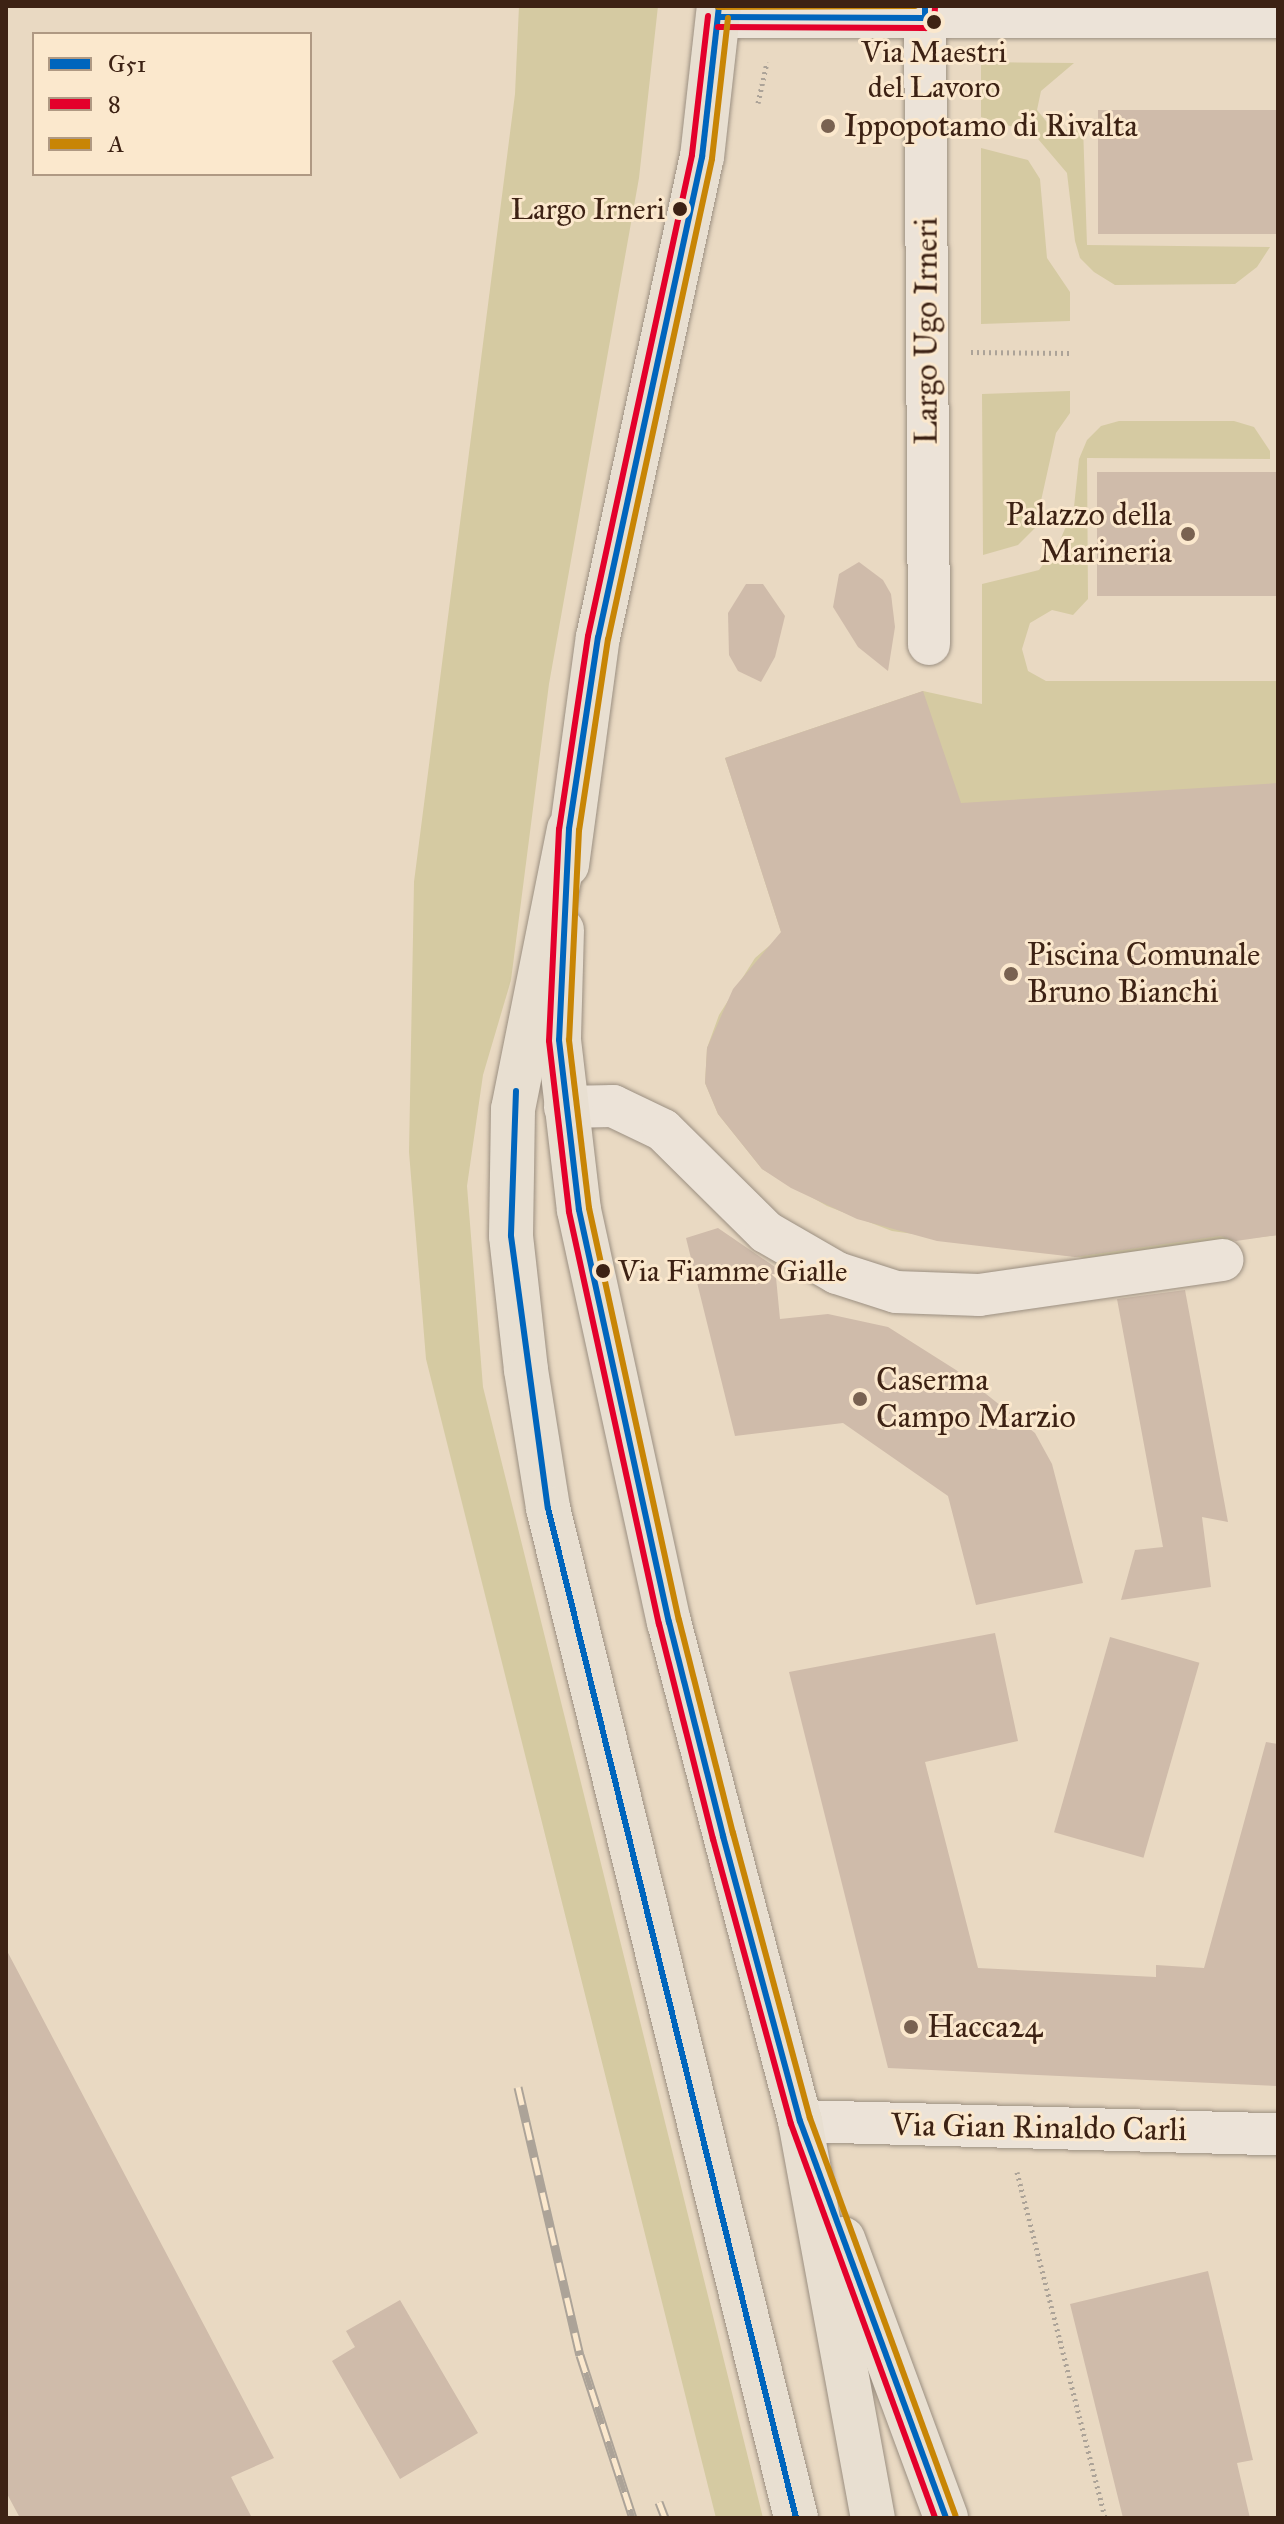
<!DOCTYPE html>
<style>
body{margin:0}
#map{position:relative;width:1284px;height:2524px;overflow:hidden;background:#e9d9c2;font-family:"IM FELL Great Primer",serif}
div>[style]{position:absolute}
[style*='--x']{left:calc(var(--x)*1px);top:calc(var(--y)*1px);width:calc(var(--w)*1px);rotate:calc(var(--a)*1deg)}
.green>*{inset:0;background:#d5caa2}
.building>*{inset:0;background:#cfbbaa;transform-origin:0 0}
.path>*{height:5px;margin-top:-2.5px;transform-origin:0;background:repeating-linear-gradient(90deg,#aca398 0 2px,transparent 0 6px)}
.roads{filter:drop-shadow(0 0 2px #9b8f81) drop-shadow(0 0 2px #9b8f81)}
.minor>*{height:42px;margin:-21px;padding:0 21px;transform-origin:21px;border-radius:21px;background:#ece3d8}
.primary>*{height:44px;margin:-22px;padding:0 22px;transform-origin:22px;border-radius:22px;background:#e8dfd1}
.trunk>*{height:44px;margin:-22px;padding:0 22px;transform-origin:22px;border-radius:22px;background:#e8dfd1}
.rail>*{height:9px;margin-top:-4.5px;transform-origin:0;background:repeating-linear-gradient(90deg,#fbe8cd 0 18px,#aca398 0 36px);box-sizing:border-box;border-block:2px solid #aca398}
.bus-1>*{height:6px;margin:-3px;padding:0 3px;transform-origin:3px;border-radius:3px;background:#0065bd}
.bus-2>*{height:6px;margin:-3px;padding:0 3px;transform-origin:3px;border-radius:3px;background:#e4002b}
.bus-3>*{height:6px;margin:-3px;padding:0 3px;transform-origin:3px;border-radius:3px;background:#c88505}
.dots>*{width:22px;height:22px;translate:-50% -50%;box-sizing:border-box;border:4px solid #fbe8cd;border-radius:50%}
span{translate:-50% -50%;white-space:nowrap;text-align:center;line-height:1.15;-webkit-text-stroke:6px #fbe8cd;paint-order:stroke}
.bus-label{font-size:30px;color:#3d2214}
.right{translate:-100% -50%;text-align:right}
.left{translate:0 -50%;text-align:left}
.poi-label{font-size:32px;color:#3d2214}
.street-label{font-size:32px;color:#3d2214}
.frame{position:absolute;inset:0;border:8px solid #3d2214;pointer-events:none}
.legend{position:absolute;left:32px;top:32px;width:280px;height:144px;box-sizing:border-box;background:#fbe8cd;border:2px solid #af9983;margin:0;padding:10px 14px;list-style:none;font-size:24px;color:#3d2214}
.legend li{display:flex;align-items:center;gap:16px;height:40px}
.legend b{width:40px;border:2px solid #af9983}
</style>
<div id="map">
<div class="green">
<div style="clip-path:polygon(519px 6px,658px 6px,639px 178px,549px 684px,511px 980px,483px 1075px,467px 1186px,483px 1387px,763px 2518px,716px 2518px,426px 1359px,409px 1152px,414px 882px,515px 94px)"></div>
<div style="clip-path:polygon(981px 62px,1074px 63px,1041px 91px,1037px 110px,1055px 132px,1083px 126px,1087px 245px,1270px 247px,1257px 267px,1235px 284px,1115px 285px,1094px 272px,1080px 258px,1075px 241px,1067px 173px,1033px 133px,981px 117px)"></div>
<div style="clip-path:polygon(981px 148px,1028px 160px,1040px 179px,1047px 258px,1070px 292px,1070px 321px,981px 324px)"></div>
<div style="clip-path:polygon(1070px 391px,1070px 413px,1056px 433px,1035px 528px,1018px 545px,983px 555px,982px 394px)"></div>
<div style="clip-path:polygon(1119px 421px,1234px 421px,1254px 427px,1270px 451px,1270px 459px,1087px 458px,1088px 599px,1073px 615px,1052px 610px,1030px 623px,1022px 649px,1028px 671px,1046px 681px,1278px 681px,1278px 1235px,1085px 1258px,892px 1231px,827px 1206px,762px 1169px,718px 1114px,705px 1083px,707px 1048px,719px 1015px,755px 958px,782px 935px,725px 758px,923px 691px,982px 704px,982px 584px,1039px 570px,1059px 543px,1074px 507px,1079px 459px,1087px 440px,1101px 426px)"></div>
</div>
<div class="building">
<div style="left:1098px;top:110px;width:180px;height:124px"></div>
<div style="left:1097px;top:472px;width:181px;height:124px"></div>
<div style="clip-path:polygon(859px 562px,883px 580px,891px 594px,895px 627px,888px 671px,858px 647px,833px 607px,839px 574px)"></div>
<div style="clip-path:polygon(746px 584px,763px 584px,785px 616px,775px 657px,761px 682px,738px 671px,729px 655px,728px 613px)"></div>
<div style="clip-path:polygon(923px 691px,961px 803px,1278px 783px,1278px 1235px,1236px 1241px,1220px 1236px,1075px 1257px,937px 1241px,857px 1219px,791px 1188px,762px 1169px,718px 1114px,705px 1083px,707px 1048px,733px 989px,781px 932px,725px 758px)"></div>
<div style="clip-path:polygon(718px 1228px,775px 1267px,780px 1319px,828px 1314px,888px 1327px,956px 1370px,1035px 1433px,1052px 1464px,1083px 1583px,976px 1605px,948px 1496px,843px 1423px,735px 1436px,686px 1238px)"></div>
<div style="clip-path:polygon(1185px 1290px,1228px 1522px,1202px 1517px,1211px 1587px,1121px 1600px,1135px 1550px,1163px 1547px,1117px 1299px)"></div>
<div style="clip-path:polygon(995px 1633px,1018px 1741px,925px 1762px,978px 1968px,1156px 1977px,1156px 1965px,1204px 1968px,1266px 1742px,1278px 1744px,1278px 2086px,888px 2068px,789px 1672px)"></div>
<div style="left:1110px;top:1637px;width:93px;height:203px;rotate:16deg"></div>
<div style="clip-path:polygon(6px 1949px,274px 2458px,231px 2477px,252px 2518px,20px 2518px,6px 2492px)"></div>
<div style="clip-path:polygon(1208px 2271px,1253px 2460px,1237px 2463px,1250px 2518px,1123px 2518px,1070px 2304px)"></div>
<div style="clip-path:polygon(400px 2300px,478px 2433px,400px 2479px,332px 2361px,355px 2347px,346px 2331px)"></div>
</div>
<div class="path">
<div style="--x:758;--y:103;--w:42;--a:-77.6"></div>
<div style="--x:971;--y:352;--w:99;--a:0.6"></div>
<div style="--x:1017;--y:2172;--w:357;--a:75.7"></div>
</div>
<div class="roads">
<div class="minor">
<div style="--x:925;--y:6;--w:638;--a:89.64"></div>
<div style="--x:718;--y:17;--w:560;--a:0"></div>
<div style="--x:565;--y:1107;--w:48;--a:-1.2"></div>
<div style="--x:613;--y:1106;--w:55;--a:25.6"></div>
<div style="--x:663;--y:1130;--w:145;--a:44.7"></div>
<div style="--x:766;--y:1232;--w:82;--a:30"></div>
<div style="--x:837;--y:1273;--w:62;--a:17.9"></div>
<div style="--x:896;--y:1292;--w:83;--a:2.1"></div>
<div style="--x:979;--y:1295;--w:246;--a:-8.2"></div>
<div style="--x:800;--y:2121;--w:478;--a:1.6"></div>
</div>
<div class="primary">
<div style="--x:567;--y:865;--w:230;--a:-82.3"></div>
<div style="--x:598;--y:637;--w:491;--a:-77.8"></div>
<div style="--x:702;--y:157;--w:152;--a:-83.6"></div>
<div style="--x:562;--y:930;--w:110;--a:91.6"></div>
<div style="--x:559;--y:1040;--w:171;--a:83.3"></div>
<div style="--x:579;--y:1210;--w:422;--a:77.7"></div>
<div style="--x:669;--y:1622;--w:516;--a:75.29"></div>
<div style="--x:800;--y:2121;--w:404;--a:79.6"></div>
<div style="--x:843;--y:2239;--w:297;--a:69.7"></div>
</div>
<div class="trunk">
<div style="--x:569;--y:829;--w:286;--a:101.3"></div>
<div style="--x:513;--y:1109;--w:127;--a:90.9"></div>
<div style="--x:511;--y:1236;--w:135;--a:83.6"></div>
<div style="--x:526;--y:1370;--w:140;--a:80.9"></div>
<div style="--x:548;--y:1508;--w:1040;--a:76.2"></div>
</div>
</div>
<div class="rail">
<div style="--x:518;--y:2087;--w:275;--a:77"></div>
<div style="--x:580;--y:2355;--w:171;--a:72"></div>
<div style="--x:659;--y:2502;--w:17;--a:69"></div>
</div>
<div class="bus-1">
<div style="--x:719;--y:6;--w:152;--a:96.4"></div>
<div style="--x:702;--y:157;--w:491;--a:102.2"></div>
<div style="--x:598;--y:637;--w:194;--a:98.6"></div>
<div style="--x:569;--y:829;--w:211;--a:92.7"></div>
<div style="--x:559;--y:1040;--w:171;--a:83.3"></div>
<div style="--x:579;--y:1210;--w:422;--a:77.7"></div>
<div style="--x:669;--y:1622;--w:221;--a:75.8"></div>
<div style="--x:723;--y:1836;--w:295;--a:74.9"></div>
<div style="--x:800;--y:2121;--w:423;--a:69.8"></div>
<div style="--x:718;--y:17;--w:207;--a:0.3"></div>
<div style="--x:925;--y:18;--w:12;--a:-90"></div>
<div style="--x:516;--y:1091;--w:145;--a:92"></div>
<div style="--x:511;--y:1236;--w:275;--a:82.3"></div>
<div style="--x:548;--y:1508;--w:1040;--a:76.2"></div>
</div>
<div class="bus-2">
<div style="--x:708;--y:16;--w:140;--a:96.6"></div>
<div style="--x:692;--y:155;--w:492;--a:102.2"></div>
<div style="--x:588;--y:636;--w:195;--a:98.5"></div>
<div style="--x:559;--y:829;--w:212;--a:92.7"></div>
<div style="--x:549;--y:1041;--w:172;--a:83.3"></div>
<div style="--x:569;--y:1212;--w:422;--a:77.7"></div>
<div style="--x:659;--y:1624;--w:222;--a:75.9"></div>
<div style="--x:713;--y:1839;--w:295;--a:74.7"></div>
<div style="--x:791;--y:2124;--w:419;--a:69.9"></div>
<div style="--x:718;--y:27;--w:208;--a:0.3"></div>
<div style="--x:926;--y:28;--w:10;--a:-37"></div>
<div style="--x:934;--y:22;--w:16;--a:-86"></div>
</div>
<div class="bus-3">
<div style="--x:718;--y:7;--w:197;--a:-0.3"></div>
<div style="--x:728;--y:18;--w:142;--a:96.5"></div>
<div style="--x:712;--y:159;--w:491;--a:102.2"></div>
<div style="--x:608;--y:639;--w:193;--a:98.6"></div>
<div style="--x:579;--y:830;--w:210;--a:92.7"></div>
<div style="--x:569;--y:1040;--w:169;--a:83.2"></div>
<div style="--x:589;--y:1208;--w:422;--a:77.7"></div>
<div style="--x:679;--y:1620;--w:220;--a:75.8"></div>
<div style="--x:733;--y:1833;--w:295;--a:74.9"></div>
<div style="--x:810;--y:2118;--w:423;--a:69.9"></div>
</div>
<div class="dots">
<div style="left:934px;top:22px;background:#3d2214"></div>
<div style="left:828px;top:126px;background:#796251"></div>
<div style="left:680px;top:209px;background:#3d2214"></div>
<div style="left:1188px;top:534px;background:#796251"></div>
<div style="left:1011px;top:974px;background:#796251"></div>
<div style="left:603px;top:1271px;background:#3d2214"></div>
<div style="left:860px;top:1399px;background:#796251"></div>
<div style="left:911px;top:2027px;background:#796251"></div>
</div>
<div class="bus-label">
<span style="left:934px;top:69px">Via Maestri<br>del Lavoro</span>
<span class="right" style="left:665px;top:209px">Largo Irneri</span>
<span class="left" style="left:618px;top:1271px">Via Fiamme Gialle</span>
</div>
<div class="poi-label">
<span class="left" style="left:844px;top:126px">Ippopotamo di Rivalta</span>
<span class="right" style="left:1172px;top:534px">Palazzo della<br>Marineria</span>
<span class="left" style="left:1027px;top:974px">Piscina Comunale<br>Bruno Bianchi</span>
<span class="left" style="left:876px;top:1399px">Caserma<br>Campo Marzio</span>
<span class="left" style="left:927px;top:2027px">Hacca24</span>
</div>
<div class="street-label">
<span style="left:927px;top:331px;rotate:-90deg">Largo Ugo Irneri</span>
<span style="left:1039px;top:2128px;rotate:1deg">Via Gian Rinaldo Carli</span>
</div>
<div class="frame"></div>
<ul class="legend">
<li><b style="height:10px;background:#0065bd"></b>G51</li>
<li><b style="height:10px;background:#e4002b"></b>8</li>
<li><b style="height:10px;background:#c88505"></b>A</li>
</ul>
</div>
